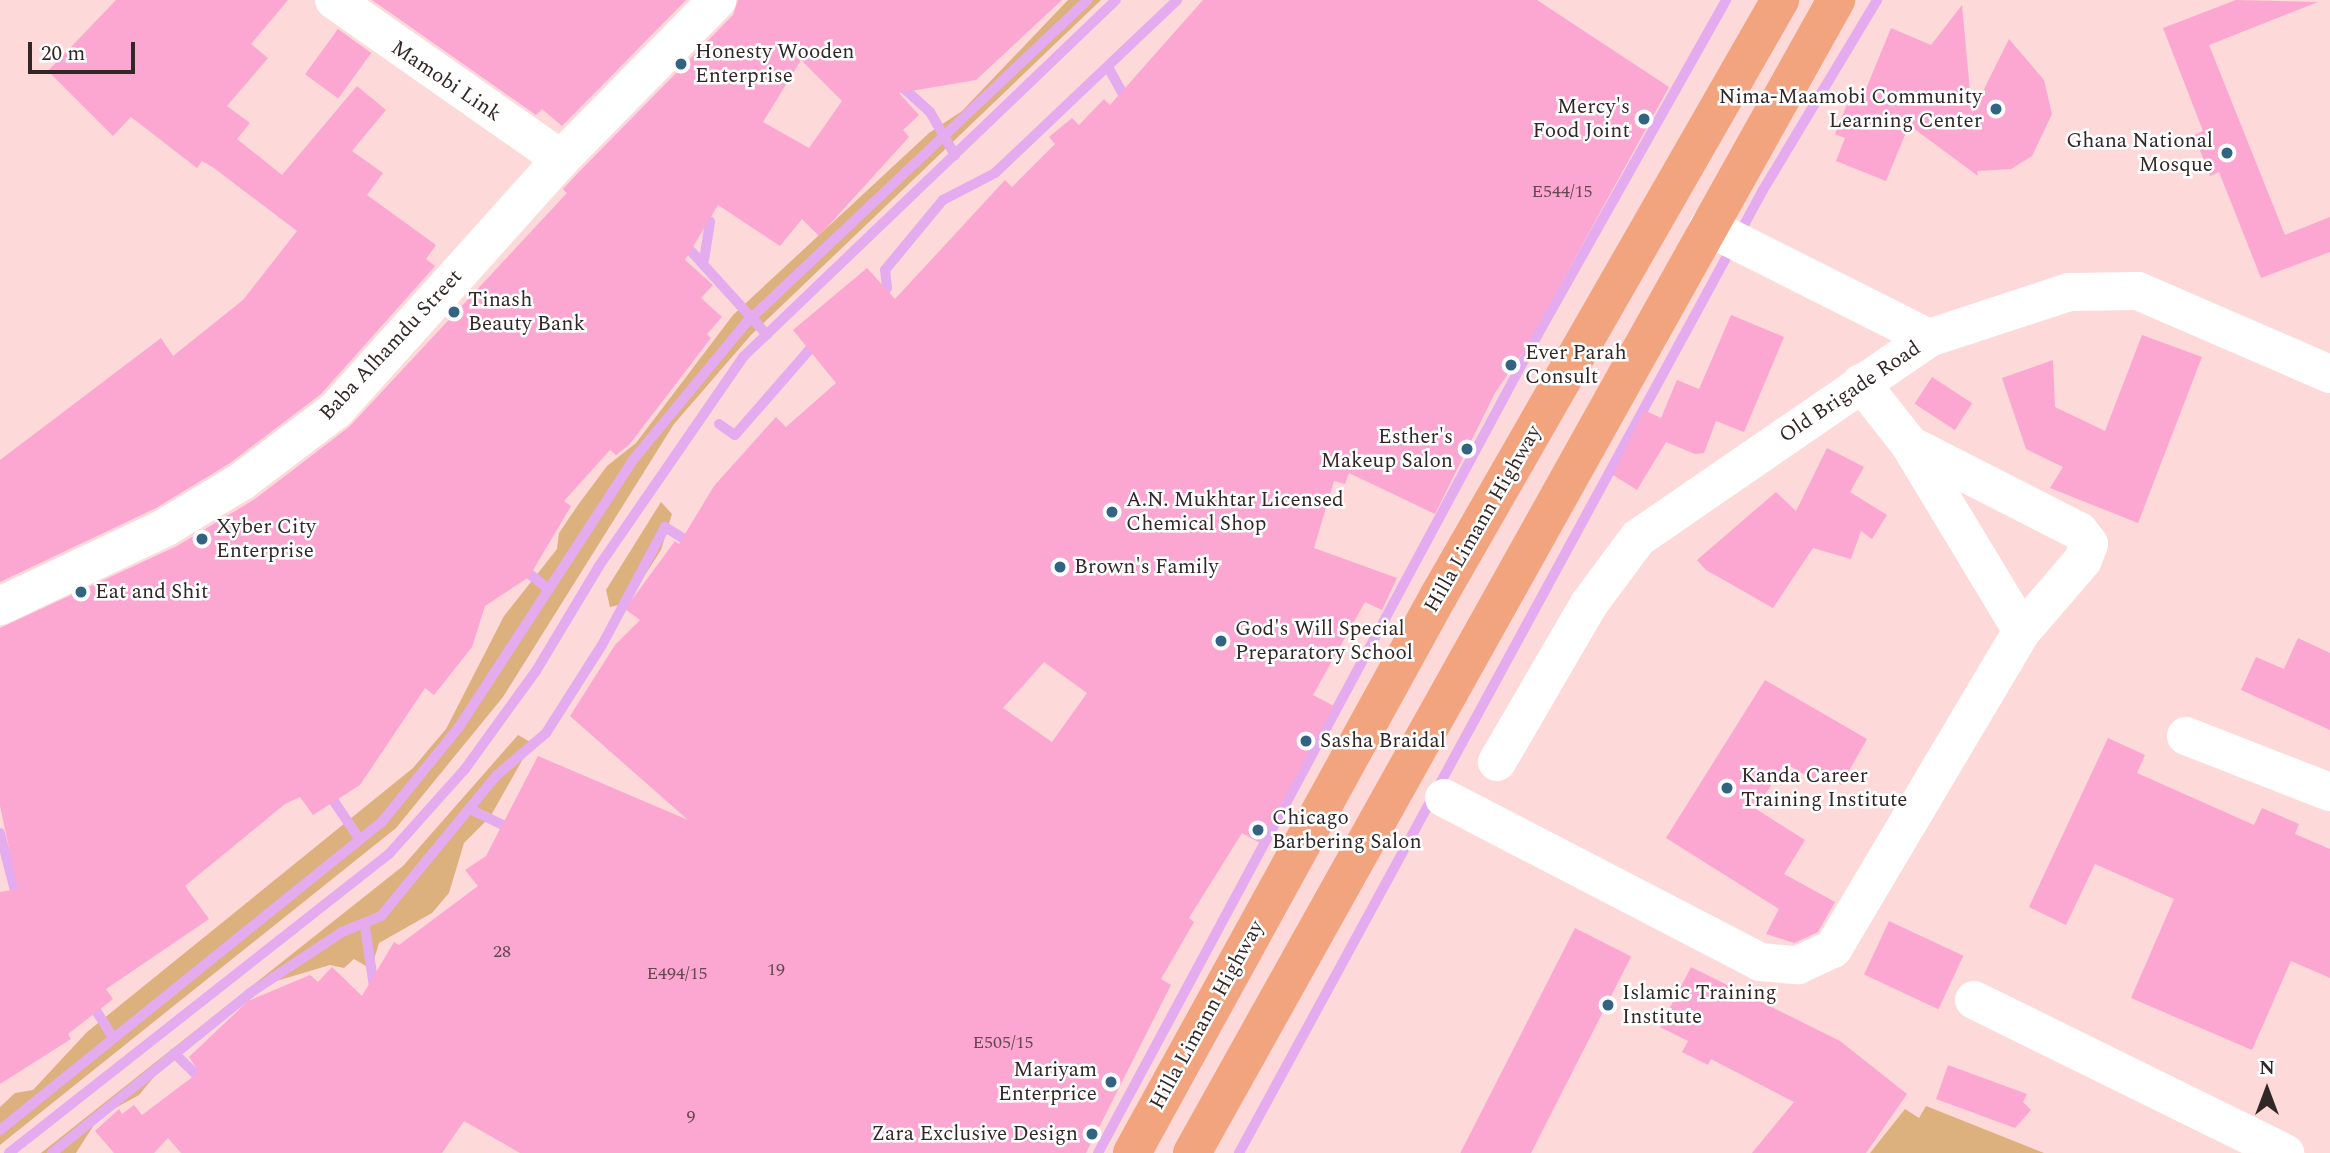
<!DOCTYPE html>
<style>
body{margin:0}
#map{position:relative;width:2330px;height:1153px;overflow:hidden;background:#fdd9da;font-family:Spectral,serif}
div>[style]{position:absolute}
[style*='--x']{left:calc(var(--x)*1px);top:calc(var(--y)*1px);width:calc(var(--w)*1px);rotate:calc(var(--a)*1deg)}
.green>*{inset:0;background:#dcb17d}
.stream>*{height:10px;margin:-5px;padding:0 5px;transform-origin:5px;border-radius:5px;background:#e4abef}
.building>*{inset:0;background:#fba7d1;transform-origin:0 0}
.minor>*{height:38px;margin:-19px;padding:0 19px;transform-origin:19px;border-radius:19px;background:#fff}
.major>*{height:38px;margin:-19px;padding:0 19px;transform-origin:19px;border-radius:19px;background:#f1a47d}
.dots>*{width:19px;height:19px;translate:-50% -50%;box-sizing:border-box;border:4px solid #fff;border-radius:50%}
span{translate:-50% -50%;white-space:nowrap;text-align:center;line-height:1.15;-webkit-text-stroke:5px #fff;paint-order:stroke}
.number-label{font-size:18px;color:#654651}
.number-label span{-webkit-text-stroke-width:0}
.poi-label{font-size:21px;color:#332626}
.left{translate:0 -50%;text-align:left}
.right{translate:-100% -50%;text-align:right}
.street-label{font-size:21px;color:#332626}
.north{position:absolute;left:2232px;top:1055px;width:70px;height:70px;-webkit-text-stroke:5px #fff;paint-order:stroke;rotate:0deg;font-size:19px;font-weight:700;line-height:28px;text-align:center;color:#332626}
.north::after{content:'';display:block;margin:auto;width:24px;height:32px;background:#332626;clip-path:polygon(50% 0,100% 100%,50% 72%,0 100%)}
.scale{position:absolute;left:28px;top:42px;width:107px;height:32px;box-sizing:border-box;border:4px solid #332626;border-top:0;padding-left:9px;font-size:21px;line-height:24px;white-space:nowrap;color:#332626;-webkit-text-stroke:5px #fff;paint-order:stroke}
</style>
<div id="map">
<div class="green">
<div style="clip-path:polygon(1068px 0,1101px 0,751px 335px,674px 424px,503px 697px,396px 828px,0 1145px,0 1107px,15px 1093px,33px 1090px,87px 1032px,413px 768px,446px 729px,504px 616px,557px 549px,559px 533px,578px 505px,607px 466px,636px 443px,733px 315px,929px 133px,962px 111px)"></div>
<div style="clip-path:polygon(661px 502px,672px 514px,661px 550px,627px 603px,610px 607px,606px 590px)"></div>
<div style="clip-path:polygon(518px 735px,532px 743px,490px 817px,464px 843px,449px 893px,432px 913px,379px 943px,371px 969px,354px 959px,344px 968px,330px 965px,273px 982px,168px 1060px,139px 1095px,99px 1117px,76px 1153px,41px 1153px,403px 866px)"></div>
<div style="clip-path:polygon(1926px 1106px,2044px 1153px,1870px 1153px,1905px 1109px,1919px 1118px)"></div>
</div>
<div class="stream">
<div style="--x:1108;--y:67;--w:43;--a:61.1"></div>
<div style="--x:897;--y:82;--w:45;--a:42.3"></div>
<div style="--x:930;--y:112;--w:50;--a:59.8"></div>
<div style="--x:681;--y:240;--w:128;--a:47.8"></div>
<div style="--x:704;--y:260;--w:39;--a:-81"></div>
<div style="--x:875;--y:297;--w:15;--a:-37"></div>
<div style="--x:887;--y:288;--w:18;--a:-96"></div>
<div style="--x:885;--y:270;--w:91;--a:-50.4"></div>
<div style="--x:943;--y:200;--w:59;--a:-27.4"></div>
<div style="--x:995;--y:173;--w:251;--a:-43.5"></div>
<div style="--x:719;--y:424;--w:19;--a:35"></div>
<div style="--x:735;--y:435;--w:125;--a:-48.9"></div>
<div style="--x:521;--y:567;--w:36;--a:39"></div>
<div style="--x:327;--y:791;--w:59;--a:56"></div>
<div style="--x:470;--y:809;--w:48;--a:26"></div>
<div style="--x:0;--y:833;--w:71;--a:75.4"></div>
<div style="--x:365;--y:927;--w:67;--a:81.4"></div>
<div style="--x:90;--y:1001;--w:41;--a:57.8"></div>
<div style="--x:174;--y:1053;--w:45;--a:44.1"></div>
<div style="--x:0;--y:1130;--w:489;--a:-38.9"></div>
<div style="--x:381;--y:823;--w:124;--a:-50.9"></div>
<div style="--x:459;--y:727;--w:319;--a:-56.9"></div>
<div style="--x:633;--y:460;--w:178;--a:-50.5"></div>
<div style="--x:746;--y:323;--w:470;--a:-43.4"></div>
<div style="--x:9;--y:1153;--w:484;--a:-38.2"></div>
<div style="--x:389;--y:854;--w:114;--a:-48.2"></div>
<div style="--x:465;--y:769;--w:121;--a:-54.1"></div>
<div style="--x:536;--y:671;--w:122;--a:-59"></div>
<div style="--x:599;--y:566;--w:254;--a:-55.4"></div>
<div style="--x:743;--y:357;--w:516;--a:-43.74"></div>
<div style="--x:52;--y:1153;--w:255;--a:-38.9"></div>
<div style="--x:250;--y:993;--w:110;--a:-33.5"></div>
<div style="--x:342;--y:932;--w:42;--a:-22.3"></div>
<div style="--x:381;--y:916;--w:183;--a:-50.6"></div>
<div style="--x:497;--y:775;--w:65;--a:-40.6"></div>
<div style="--x:546;--y:733;--w:104;--a:-57.5"></div>
<div style="--x:602;--y:645;--w:134;--a:-61.9"></div>
<div style="--x:665;--y:527;--w:34;--a:32"></div>
<div style="--x:1098;--y:1153;--w:930;--a:-61.75"></div>
<div style="--x:1538;--y:334;--w:383;--a:-60.6"></div>
<div style="--x:1239;--y:1153;--w:1096;--a:-61.45"></div>
<div style="--x:1763;--y:190;--w:222;--a:-59"></div>
</div>
<div class="building">
<div style="clip-path:polygon(116px 0,288px 0,251px 44px,268px 58px,227px 106px,250px 123px,237px 139px,282px 175px,357px 86px,386px 110px,352px 151px,383px 173px,367px 195px,436px 245px,426px 259px,435px 266px,321px 394px,230px 463px,156px 508px,0 582px,0 460px,161px 338px,173px 356px,243px 300px,297px 231px,214px 168px,202px 161px,197px 168px,131px 117px,113px 136px,48px 71px)"></div>
<div style="clip-path:polygon(372px 0,686px 0,562px 126px,542px 109px,536px 115px)"></div>
<div style="clip-path:polygon(evenodd,738px 0,1062px 0,976px 80px,899px 93px,919px 115px,903px 130px,909px 137px,819px 236px,802px 219px,780px 246px,718px 205px,685px 260px,713px 285px,701px 298px,722px 317px,707px 334px,711px 338px,629px 445px,616px 455px,610px 450px,564px 501px,571px 506px,529px 577px,485px 606px,472px 647px,434px 695px,425px 688px,360px 785px,313px 815px,300px 797px,285px 804px,185px 886px,209px 919px,106px 989px,113px 999px,68px 1034px,71px 1039px,0 1084px,0 892px,18px 889px,0 806px,0 628px,177px 546px,255px 499px,349px 427px,567px 193px,563px 189px,577px 174px,733px 15px,738px 0,801px 60px,842px 101px,809px 148px,763px 122px,801px 60px)"></div>
<div style="clip-path:polygon(evenodd,1203px 0,1537px 0,1669px 87px,1525px 349px,1495px 393px,1435px 514px,1349px 473px,1345px 484px,1334px 481px,1314px 548px,1397px 578px,1382px 610px,1365px 602px,1313px 695px,1334px 706px,1260px 843px,1242px 833px,1189px 918px,1194px 922px,1161px 979px,1171px 985px,1086px 1153px,520px 1153px,464px 1121px,442px 1153px,181px 1153px,168px 1138px,154px 1153px,114px 1153px,95px 1131px,119px 1109px,122px 1114px,134px 1105px,142px 1115px,199px 1072px,189px 1057px,248px 1001px,310px 975px,318px 982px,332px 967px,362px 996px,394px 942px,399px 945px,478px 886px,465px 870px,486px 856px,538px 756px,688px 820px,570px 716px,615px 645px,640px 620px,625px 609px,675px 541px,679px 544px,714px 486px,776px 417px,786px 427px,836px 383px,793px 330px,867px 268px,895px 299px,1005px 180px,1012px 187px,1055px 144px,1049px 137px,1072px 118px,1079px 125px,1104px 99px,1110px 105px,1203px 0,1044px 662px,1087px 693px,1052px 742px,1003px 708px,1044px 662px)"></div>
<div style="clip-path:polygon(2236px 0,2318px 2px,2209px 45px,2285px 235px,2330px 217px,2330px 252px,2261px 278px,2219px 172px,2210px 176px,2194px 135px,2203px 131px,2163px 28px)"></div>
<div style="clip-path:polygon(1962px 5px,1972px 113px,2009px 39px,2044px 80px,2052px 114px,2032px 156px,2011px 169px,1977px 171px,1978px 176px,1909px 125px,1886px 181px,1836px 161px,1845px 138px,1835px 134px,1848px 102px,1859px 106px,1891px 28px,1931px 45px)"></div>
<div style="left:338px;top:29px;width:41px;height:56px;rotate:36deg"></div>
<div style="clip-path:polygon(1731px 315px,1784px 337px,1744px 432px,1716px 421px,1704px 453px,1695px 454px,1666px 442px,1637px 490px,1613px 475px,1644px 410px,1661px 418px,1677px 380px,1699px 389px)"></div>
<div style="clip-path:polygon(2142px 335px,2202px 357px,2138px 523px,2050px 488px,2063px 467px,2026px 449px,2002px 378px,2053px 360px,2055px 407px,2105px 431px)"></div>
<div style="left:1932px;top:377px;width:48px;height:32px;rotate:33deg"></div>
<div style="clip-path:polygon(1827px 448px,1864px 467px,1850px 492px,1887px 515px,1872px 539px,1861px 531px,1851px 559px,1813px 548px,1773px 608px,1706px 570px,1697px 560px,1776px 492px,1796px 511px)"></div>
<div style="clip-path:polygon(2298px 638px,2330px 653px,2330px 730px,2241px 690px,2256px 657px,2284px 669px)"></div>
<div style="clip-path:polygon(1765px 680px,1867px 739px,1841px 785px,1820px 772px,1815px 781px,1785px 763px,1756px 809px,1805px 840px,1784px 874px,1835px 902px,1818px 932px,1794px 943px,1766px 934px,1779px 909px,1666px 838px)"></div>
<div style="clip-path:polygon(2108px 738px,2145px 755px,2137px 773px,2254px 825px,2262px 808px,2299px 824px,2295px 834px,2330px 849px,2330px 978px,2291px 961px,2252px 1050px,2131px 998px,2174px 899px,2095px 864px,2066px 925px,2029px 907px)"></div>
<div style="left:1889px;top:921px;width:82px;height:59px;rotate:25deg"></div>
<div style="left:1575px;top:928px;width:63px;height:253px;rotate:27deg"></div>
<div style="clip-path:polygon(1691px 967px,1840px 1041px,1907px 1094px,1866px 1153px,1752px 1153px,1794px 1102px,1711px 1059px,1708px 1065px,1682px 1052px,1688px 1041px,1660px 1027px)"></div>
<div style="clip-path:polygon(1948px 1065px,2027px 1094px,2023px 1102px,2031px 1110px,2015px 1128px,1936px 1099px)"></div>
</div>
<div class="minor">
<div style="--x:334;--y:0;--w:277;--a:35"></div>
<div style="--x:1708;--y:227;--w:247;--a:26.7"></div>
<div style="--x:1910;--y:445;--w:190;--a:27"></div>
<div style="--x:2079;--y:531;--w:16;--a:52"></div>
<div style="--x:2089;--y:544;--w:17;--a:111"></div>
<div style="--x:2083;--y:560;--w:94;--a:130.7"></div>
<div style="--x:0;--y:606;--w:184;--a:-25.4"></div>
<div style="--x:166;--y:527;--w:89;--a:-31.2"></div>
<div style="--x:242;--y:481;--w:118;--a:-37.1"></div>
<div style="--x:336;--y:410;--w:337;--a:-48.1"></div>
<div style="--x:561;--y:159;--w:223;--a:-45.5"></div>
<div style="--x:2186;--y:736;--w:155;--a:21.3"></div>
<div style="--x:1497;--y:762;--w:183;--a:-59.8"></div>
<div style="--x:1589;--y:604;--w:82;--a:-53.4"></div>
<div style="--x:1638;--y:538;--w:353;--a:-34.5"></div>
<div style="--x:1929;--y:338;--w:147;--a:-18.2"></div>
<div style="--x:2069;--y:292;--w:69;--a:-0.8"></div>
<div style="--x:2138;--y:291;--w:209;--a:23.4"></div>
<div style="--x:1444;--y:798;--w:356;--a:27.4"></div>
<div style="--x:1760;--y:962;--w:38;--a:5"></div>
<div style="--x:1798;--y:965;--w:38;--a:-25"></div>
<div style="--x:1833;--y:949;--w:370;--a:-59.3"></div>
<div style="--x:2022;--y:631;--w:217;--a:-121.1"></div>
<div style="--x:1910;--y:445;--w:79;--a:-128.3"></div>
<div style="--x:1974;--y:1000;--w:347;--a:26.2"></div>
</div>
<div class="major">
<div style="--x:1132;--y:1153;--w:637;--a:-61.18"></div>
<div style="--x:1439;--y:595;--w:686;--a:-60.18"></div>
<div style="--x:1192;--y:1153;--w:1321;--a:-60.81"></div>
</div>
<div class="dots">
<div style="left:681px;top:64px;background:#326381"></div>
<div style="left:1996px;top:109px;background:#326381"></div>
<div style="left:1644px;top:119px;background:#326381"></div>
<div style="left:2227px;top:153px;background:#326381"></div>
<div style="left:454px;top:312px;background:#326381"></div>
<div style="left:1511px;top:365px;background:#326381"></div>
<div style="left:1467px;top:449px;background:#326381"></div>
<div style="left:1112px;top:512px;background:#326381"></div>
<div style="left:202px;top:539px;background:#326381"></div>
<div style="left:1060px;top:567px;background:#326381"></div>
<div style="left:81px;top:592px;background:#326381"></div>
<div style="left:1221px;top:641px;background:#326381"></div>
<div style="left:1306px;top:741px;background:#326381"></div>
<div style="left:1727px;top:788px;background:#326381"></div>
<div style="left:1258px;top:830px;background:#326381"></div>
<div style="left:1608px;top:1005px;background:#326381"></div>
<div style="left:1111px;top:1082px;background:#326381"></div>
<div style="left:1092px;top:1134px;background:#326381"></div>
</div>
<div class="number-label">
<span style="left:1562px;top:192px">E544/15</span>
<span style="left:502px;top:952px">28</span>
<span style="left:776px;top:970px">19</span>
<span style="left:677px;top:974px">E494/15</span>
<span style="left:1003px;top:1043px">E505/15</span>
<span style="left:691px;top:1117px">9</span>
</div>
<div class="poi-label">
<span class="left" style="left:695px;top:64px">Honesty Wooden<br>Enterprise</span>
<span class="right" style="left:1982px;top:109px">Nima-Maamobi Community<br>Learning Center</span>
<span class="right" style="left:1630px;top:119px">Mercy's<br>Food Joint</span>
<span class="right" style="left:2213px;top:153px">Ghana National<br>Mosque</span>
<span class="left" style="left:468px;top:312px">Tinash<br>Beauty Bank</span>
<span class="left" style="left:1525px;top:365px">Ever Parah<br>Consult</span>
<span class="right" style="left:1453px;top:449px">Esther's<br>Makeup Salon</span>
<span class="left" style="left:1126px;top:512px">A.N. Mukhtar Licensed<br>Chemical Shop</span>
<span class="left" style="left:216px;top:539px">Xyber City<br>Enterprise</span>
<span class="left" style="left:1074px;top:567px">Brown's Family</span>
<span class="left" style="left:95px;top:592px">Eat and Shit</span>
<span class="left" style="left:1235px;top:641px">God's Will Special<br>Preparatory School</span>
<span class="left" style="left:1320px;top:741px">Sasha Braidal</span>
<span class="left" style="left:1741px;top:788px">Kanda Career<br>Training Institute</span>
<span class="left" style="left:1272px;top:830px">Chicago<br>Barbering Salon</span>
<span class="left" style="left:1622px;top:1005px">Islamic Training<br>Institute</span>
<span class="right" style="left:1097px;top:1082px">Mariyam<br>Enterprice</span>
<span class="right" style="left:1078px;top:1134px">Zara Exclusive Design</span>
</div>
<div class="street-label">
<span style="left:446px;top:81px;rotate:34deg">Mamobi Link</span>
<span style="left:391px;top:345px;rotate:-47deg">Baba Alhamdu Street</span>
<span style="left:1850px;top:392px;rotate:-34deg">Old Brigade Road</span>
<span style="left:1483px;top:519px;rotate:-60deg">Hilla Limann Highway</span>
<span style="left:1207px;top:1015px;rotate:-61deg">Hilla Limann Highway</span>
</div>
<div class="north">N</div>
<div class="scale">20 m</div>
</div>
